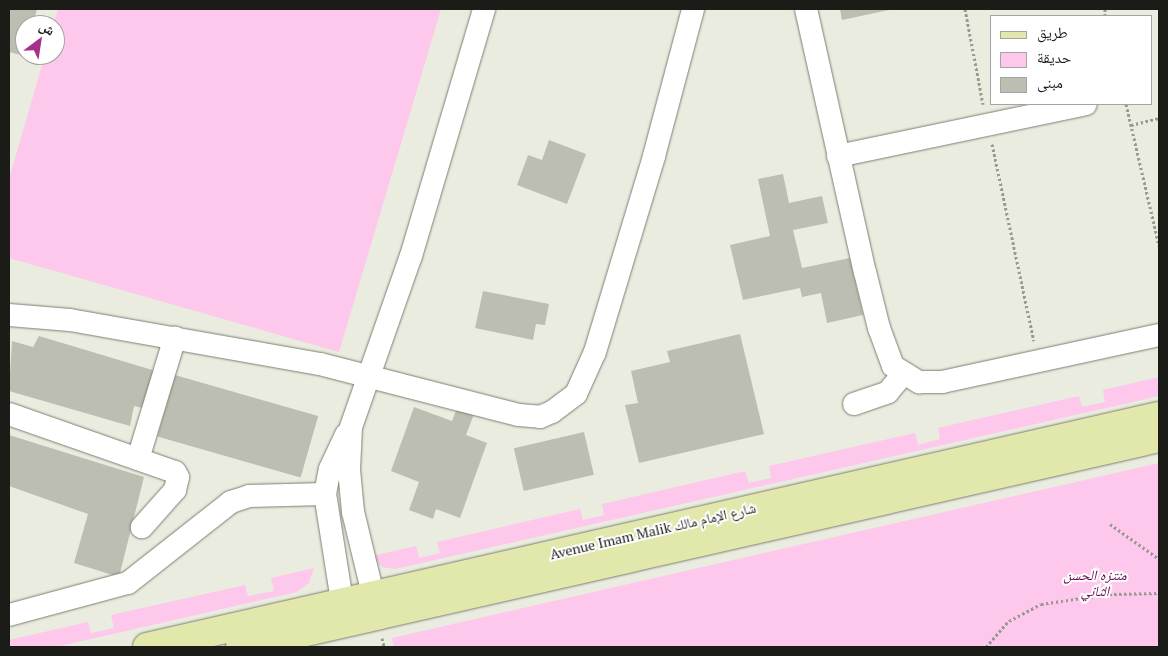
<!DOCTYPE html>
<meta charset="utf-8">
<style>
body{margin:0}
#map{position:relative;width:1168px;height:656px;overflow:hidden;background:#eaecdf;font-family:"PT Serif","Noto Naskh Arabic",serif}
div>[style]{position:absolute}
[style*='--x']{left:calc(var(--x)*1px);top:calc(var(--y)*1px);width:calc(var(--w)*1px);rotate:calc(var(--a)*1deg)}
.green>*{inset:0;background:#fec7ec}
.building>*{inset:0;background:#bcbeb1;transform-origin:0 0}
.path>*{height:3px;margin-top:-1.5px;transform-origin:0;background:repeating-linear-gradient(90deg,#98998f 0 2.5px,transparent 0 5px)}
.roads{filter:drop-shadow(0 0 1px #7c7e72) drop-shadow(0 0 1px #7c7e72)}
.minor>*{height:22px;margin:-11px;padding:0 11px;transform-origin:11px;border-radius:11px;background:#fff}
.major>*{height:28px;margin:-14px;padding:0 14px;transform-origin:14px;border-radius:14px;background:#e2e7ac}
span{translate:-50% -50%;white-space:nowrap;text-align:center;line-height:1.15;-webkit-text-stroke:4px #fff;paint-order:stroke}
.street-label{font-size:14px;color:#1b1b17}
.park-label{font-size:14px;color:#5d044c;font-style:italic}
.frame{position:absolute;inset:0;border:10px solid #1b1b17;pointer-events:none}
.legend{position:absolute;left:990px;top:15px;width:162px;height:90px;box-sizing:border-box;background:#fff;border:1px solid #a4a4a2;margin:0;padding:6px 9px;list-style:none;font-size:15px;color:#1b1b17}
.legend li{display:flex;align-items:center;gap:10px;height:25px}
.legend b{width:25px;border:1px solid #a4a4a2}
.north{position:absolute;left:15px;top:15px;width:50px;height:50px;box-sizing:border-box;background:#fff;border:1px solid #a4a4a2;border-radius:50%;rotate:31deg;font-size:14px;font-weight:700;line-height:20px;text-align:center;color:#1b1b17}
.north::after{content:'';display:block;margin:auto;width:18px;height:22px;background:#a43089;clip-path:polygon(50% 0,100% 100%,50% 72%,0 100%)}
</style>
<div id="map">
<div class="green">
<div style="clip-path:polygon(58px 9px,441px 9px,339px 352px,9px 258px,9px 179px,45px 55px,55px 55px,53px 25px)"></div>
<div style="clip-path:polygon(1159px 377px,1159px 396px,395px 569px,382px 567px,372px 556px,416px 546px,419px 558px,440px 553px,437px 542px,580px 509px,583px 520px,604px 515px,602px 504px,745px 471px,749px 483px,771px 478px,769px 466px,915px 433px,918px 445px,940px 439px,938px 428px,1079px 396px,1082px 407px,1105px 402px,1103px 390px)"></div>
<div style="clip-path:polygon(1159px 463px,1159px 647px,394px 647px,392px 638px)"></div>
<div style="clip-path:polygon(314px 568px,309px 583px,297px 592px,56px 647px,9px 647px,9px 640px,88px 622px,91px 633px,114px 628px,111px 615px,245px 585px,248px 596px,274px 591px,271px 578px)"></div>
</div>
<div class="building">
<div style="clip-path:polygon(9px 9px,37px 9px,33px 25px,25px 25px,25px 56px,9px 52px)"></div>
<div style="clip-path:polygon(840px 9px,889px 9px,889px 10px,842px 20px)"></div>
<div style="clip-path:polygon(549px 140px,586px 154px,567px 204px,517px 185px,528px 155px,542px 160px)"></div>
<div style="clip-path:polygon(783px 174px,789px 203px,822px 196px,828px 223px,793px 230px,802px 268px,850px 258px,863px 315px,827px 323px,821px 293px,802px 297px,800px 288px,743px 300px,730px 245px,770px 236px,758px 179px)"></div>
<div style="clip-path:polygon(483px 291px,549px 304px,545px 325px,536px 324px,533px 340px,475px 328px)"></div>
<div style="clip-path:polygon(740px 334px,764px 434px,639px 463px,625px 405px,638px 403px,631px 371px,670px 362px,667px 351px)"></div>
<div style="clip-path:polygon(39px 336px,159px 372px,147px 409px,134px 406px,130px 426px,9px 391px,12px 341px,33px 347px)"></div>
<div style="left:175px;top:375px;width:149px;height:64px;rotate:16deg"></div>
<div style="clip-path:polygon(414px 407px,452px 421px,457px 408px,474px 414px,466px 435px,487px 443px,460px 518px,436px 509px,433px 519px,409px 510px,419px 482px,391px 471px)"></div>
<div style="left:584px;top:432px;width:44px;height:72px;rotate:77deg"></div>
<div style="clip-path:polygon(9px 435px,144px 477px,119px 577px,74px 563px,88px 514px,9px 486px)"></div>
</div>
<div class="path">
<div style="--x:965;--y:9;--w:97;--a:79.3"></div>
<div style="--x:1105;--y:9;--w:7;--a:90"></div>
<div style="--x:1126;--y:104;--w:146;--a:76.9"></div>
<div style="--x:1131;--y:125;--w:29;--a:-14"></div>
<div style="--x:992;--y:144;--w:201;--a:78"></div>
<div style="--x:1110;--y:524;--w:60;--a:35.5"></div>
<div style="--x:382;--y:638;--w:9;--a:77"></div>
<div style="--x:986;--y:647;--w:35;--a:-49"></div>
<div style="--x:1009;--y:621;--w:36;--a:-28"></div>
<div style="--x:1041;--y:604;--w:69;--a:-8.4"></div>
<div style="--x:1109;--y:594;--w:50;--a:-1.1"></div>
</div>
<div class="roads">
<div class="minor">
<div style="--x:806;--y:9;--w:270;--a:77.4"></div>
<div style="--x:865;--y:272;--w:58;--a:76"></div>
<div style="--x:879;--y:328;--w:40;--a:69.8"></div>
<div style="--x:893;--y:366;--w:31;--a:32"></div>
<div style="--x:919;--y:382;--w:23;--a:0"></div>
<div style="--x:942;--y:382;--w:222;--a:-12.2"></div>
<div style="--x:838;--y:156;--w:253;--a:-11.8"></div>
<div style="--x:9;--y:315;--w:61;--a:4.7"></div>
<div style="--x:70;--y:320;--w:254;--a:10"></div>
<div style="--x:320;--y:364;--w:205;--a:14.4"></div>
<div style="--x:519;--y:415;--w:21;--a:5"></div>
<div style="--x:540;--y:417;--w:13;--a:-23"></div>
<div style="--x:552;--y:412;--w:30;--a:-37"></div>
<div style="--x:576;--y:394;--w:46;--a:-65.7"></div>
<div style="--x:595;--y:352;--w:205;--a:-73.2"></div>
<div style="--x:654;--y:156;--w:152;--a:-75.1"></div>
<div style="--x:854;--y:404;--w:36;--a:-19"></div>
<div style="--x:888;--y:392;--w:23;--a:-50"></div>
<div style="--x:9;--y:414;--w:176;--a:19.3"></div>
<div style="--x:175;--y:472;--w:6;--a:59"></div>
<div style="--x:178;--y:477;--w:13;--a:103"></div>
<div style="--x:175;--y:490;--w:50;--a:131.7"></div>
<div style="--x:138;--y:459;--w:127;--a:-73.1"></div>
<div style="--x:377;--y:611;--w:102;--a:-103.6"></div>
<div style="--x:353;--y:512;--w:42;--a:-95.4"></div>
<div style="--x:349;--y:470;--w:43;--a:-87.3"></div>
<div style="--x:351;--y:427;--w:181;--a:-70.7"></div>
<div style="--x:411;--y:256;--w:258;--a:-73.5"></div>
<div style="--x:9;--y:615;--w:123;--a:-15.1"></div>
<div style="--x:128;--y:583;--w:131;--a:-38.2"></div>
<div style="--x:231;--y:502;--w:19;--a:-18"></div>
<div style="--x:249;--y:496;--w:76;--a:-1.5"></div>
<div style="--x:345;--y:620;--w:128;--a:-99"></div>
<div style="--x:325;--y:494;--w:25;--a:-79"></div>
<div style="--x:330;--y:469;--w:38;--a:-65"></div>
</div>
<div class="major">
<div style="--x:147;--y:647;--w:1038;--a:-12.86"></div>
<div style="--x:240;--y:647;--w:942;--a:-12.81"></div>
</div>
</div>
<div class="street-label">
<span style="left:653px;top:531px;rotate:-13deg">Avenue Imam Malik شارع الإمام مالك</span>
</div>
<div class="park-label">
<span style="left:1095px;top:583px">منتزه الحسن<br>الثاني</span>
</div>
<div class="frame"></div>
<ul class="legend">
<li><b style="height:6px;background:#e2e7ac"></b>طريق</li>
<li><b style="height:14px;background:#fec7ec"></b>حديقة</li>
<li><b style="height:14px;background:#bcbeb1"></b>مبنى</li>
</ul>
<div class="north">ش</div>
</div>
